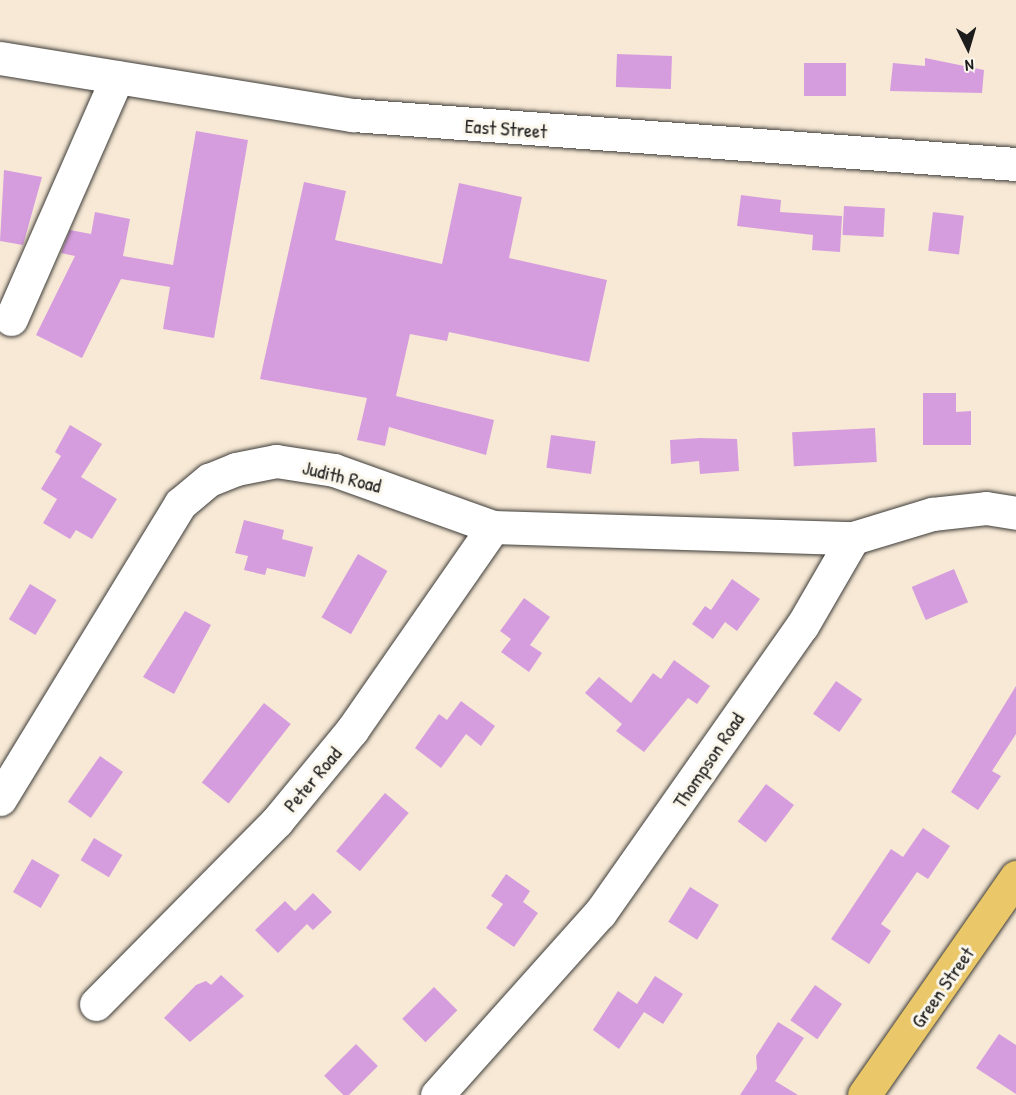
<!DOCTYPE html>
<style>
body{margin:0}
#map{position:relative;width:1016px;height:1095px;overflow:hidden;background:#f7e9d5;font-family:"Patrick Hand",sans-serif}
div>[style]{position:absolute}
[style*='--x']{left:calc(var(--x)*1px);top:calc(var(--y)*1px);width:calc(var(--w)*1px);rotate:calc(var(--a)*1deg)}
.building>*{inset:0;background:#d69dde;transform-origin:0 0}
.roads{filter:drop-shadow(0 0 2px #3d3b38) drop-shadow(0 0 2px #3d3b38)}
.minor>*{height:33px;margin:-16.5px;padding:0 16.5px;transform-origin:16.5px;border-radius:16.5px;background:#fff}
.major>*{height:33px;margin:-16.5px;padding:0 16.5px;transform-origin:16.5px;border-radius:16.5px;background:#eac769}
span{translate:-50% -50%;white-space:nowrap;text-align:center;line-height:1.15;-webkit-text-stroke:6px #fbf7ec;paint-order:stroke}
.street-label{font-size:20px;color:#1c1c1c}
.north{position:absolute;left:938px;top:18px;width:60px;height:60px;-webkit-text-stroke:4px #fbf7ec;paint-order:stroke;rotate:175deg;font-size:16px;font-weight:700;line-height:24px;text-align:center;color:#1c1c1c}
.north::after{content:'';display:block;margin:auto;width:21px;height:27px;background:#1c1c1c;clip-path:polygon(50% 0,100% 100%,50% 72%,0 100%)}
</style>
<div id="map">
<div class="building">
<div style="left:617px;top:54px;width:55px;height:33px;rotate:2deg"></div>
<div style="clip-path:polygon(925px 58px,984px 70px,982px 93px,890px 91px,893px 63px,925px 66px)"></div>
<div style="left:804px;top:63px;width:42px;height:33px"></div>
<div style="clip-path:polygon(196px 131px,248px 140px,214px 338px,163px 329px,170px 287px,121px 279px,82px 358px,36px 335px,75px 256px,61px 253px,70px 230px,91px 234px,95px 212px,130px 219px,123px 256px,173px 265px)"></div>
<div style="clip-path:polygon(4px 170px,42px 177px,23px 245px,0 241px)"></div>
<div style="clip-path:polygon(304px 182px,346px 191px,335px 240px,442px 264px,459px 183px,522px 197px,509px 258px,607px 280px,589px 362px,449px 332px,447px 341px,410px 334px,396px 396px,494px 420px,486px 455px,389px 427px,385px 446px,357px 440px,367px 398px,260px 379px)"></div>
<div style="clip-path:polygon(741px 195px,781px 200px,780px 212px,842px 216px,840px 252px,812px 250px,813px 235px,737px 226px)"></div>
<div style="left:844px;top:206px;width:41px;height:29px;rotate:3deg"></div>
<div style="left:933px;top:212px;width:31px;height:39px;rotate:7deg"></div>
<div style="clip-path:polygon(923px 393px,956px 393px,956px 412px,971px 411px,971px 445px,923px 445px)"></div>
<div style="clip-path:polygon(70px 425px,102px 444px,81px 477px,117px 499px,92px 539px,76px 530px,70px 539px,43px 523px,57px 499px,41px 489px,61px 456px,55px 452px)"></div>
<div style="left:875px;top:428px;width:34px;height:83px;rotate:87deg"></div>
<div style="left:551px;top:435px;width:45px;height:33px;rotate:8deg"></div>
<div style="clip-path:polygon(700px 438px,737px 439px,739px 471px,700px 474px,699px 461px,671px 464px,670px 440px)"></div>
<div style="clip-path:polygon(244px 520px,284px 530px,282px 539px,313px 547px,305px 577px,267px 568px,265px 575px,244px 570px,248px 556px,235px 553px)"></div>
<div style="left:358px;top:554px;width:34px;height:73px;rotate:30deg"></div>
<div style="left:954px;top:569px;width:36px;height:46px;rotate:67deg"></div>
<div style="clip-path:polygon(732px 579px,760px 599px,737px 631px,725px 622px,713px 639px,692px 624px,705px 606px,711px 610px)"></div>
<div style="left:30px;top:584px;width:31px;height:41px;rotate:31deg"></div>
<div style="clip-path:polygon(524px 598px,550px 617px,530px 645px,542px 653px,529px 672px,501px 652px,511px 639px,500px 631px)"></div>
<div style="clip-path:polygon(185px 611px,211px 625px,174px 694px,143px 677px)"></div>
<div style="clip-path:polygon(674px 660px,710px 686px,697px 704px,688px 698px,644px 752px,616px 731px,622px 724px,585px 693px,599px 677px,631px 703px,653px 673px,661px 679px)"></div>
<div style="left:836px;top:681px;width:32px;height:40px;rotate:35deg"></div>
<div style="clip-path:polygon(1016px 686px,1016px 734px,992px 771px,1001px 776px,978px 810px,951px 792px)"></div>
<div style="clip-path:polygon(461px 701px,495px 726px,481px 746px,466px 734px,441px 768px,415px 748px,439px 714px,447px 720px)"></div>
<div style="left:264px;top:703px;width:34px;height:101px;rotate:38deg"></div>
<div style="left:100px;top:756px;width:28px;height:56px;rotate:35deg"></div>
<div style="left:766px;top:784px;width:35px;height:47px;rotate:37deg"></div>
<div style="left:385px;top:793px;width:31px;height:76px;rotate:40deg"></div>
<div style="clip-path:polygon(923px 828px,950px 846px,928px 879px,917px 872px,881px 924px,891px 931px,869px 964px,831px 939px,891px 849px,903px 857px)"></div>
<div style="left:94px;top:838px;width:33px;height:26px;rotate:31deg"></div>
<div style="left:32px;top:859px;width:32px;height:38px;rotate:30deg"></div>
<div style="clip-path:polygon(506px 874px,530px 891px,523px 902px,538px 913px,514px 947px,486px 928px,503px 904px,491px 896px)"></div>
<div style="left:690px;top:887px;width:34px;height:41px;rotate:32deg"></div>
<div style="clip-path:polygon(313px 893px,332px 912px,313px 930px,307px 924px,278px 953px,255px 930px,285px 901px,295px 911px)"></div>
<div style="clip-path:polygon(221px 975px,244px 996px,190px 1042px,164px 1018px,196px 985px,206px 981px,211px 985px)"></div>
<div style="clip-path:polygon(655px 976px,683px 994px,663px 1024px,644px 1012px,619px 1049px,593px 1030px,618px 991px,637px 1004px)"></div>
<div style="left:815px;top:985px;width:33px;height:43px;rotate:35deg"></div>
<div style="left:434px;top:987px;width:33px;height:45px;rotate:45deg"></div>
<div style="clip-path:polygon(778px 1022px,804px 1038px,775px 1081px,798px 1095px,740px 1095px,757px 1069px,756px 1056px)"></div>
<div style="clip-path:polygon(999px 1034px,1016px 1045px,1016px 1094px,976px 1068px)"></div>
<div style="left:356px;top:1044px;width:31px;height:45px;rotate:45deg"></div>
</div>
<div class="roads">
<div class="minor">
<div style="--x:0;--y:58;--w:358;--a:9.2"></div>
<div style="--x:353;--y:115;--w:665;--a:4.23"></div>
<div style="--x:11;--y:319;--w:264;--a:-66.3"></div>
<div style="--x:0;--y:799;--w:346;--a:-58.6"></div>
<div style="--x:180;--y:504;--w:38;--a:-40"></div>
<div style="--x:209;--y:480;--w:29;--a:-22"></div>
<div style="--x:236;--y:469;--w:41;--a:-11.3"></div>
<div style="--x:276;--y:461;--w:59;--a:8.8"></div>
<div style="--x:334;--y:470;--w:169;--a:19.7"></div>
<div style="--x:493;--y:527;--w:360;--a:1.8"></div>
<div style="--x:96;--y:1004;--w:257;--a:-45.3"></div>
<div style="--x:277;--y:821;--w:118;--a:-50.5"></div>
<div style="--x:352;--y:730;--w:247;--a:-55.2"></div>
<div style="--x:437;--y:1095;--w:244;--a:-48.2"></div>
<div style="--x:600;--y:913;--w:351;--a:-54.9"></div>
<div style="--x:802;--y:626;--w:102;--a:-59.9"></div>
<div style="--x:853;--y:538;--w:83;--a:-16.9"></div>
<div style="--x:932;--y:514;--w:54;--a:-6.3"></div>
<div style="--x:986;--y:508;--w:30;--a:9"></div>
</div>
<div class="major">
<div style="--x:864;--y:1095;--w:266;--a:-55.1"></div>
</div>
</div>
<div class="street-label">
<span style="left:506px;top:128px;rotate:4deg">East Street</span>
<span style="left:342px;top:476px;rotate:14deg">Judith Road</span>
<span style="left:708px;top:760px;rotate:-56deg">Thompson Road</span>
<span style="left:312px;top:779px;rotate:-50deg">Peter Road</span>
<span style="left:942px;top:987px;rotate:-55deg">Green Street</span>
</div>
<div class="north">N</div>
</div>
